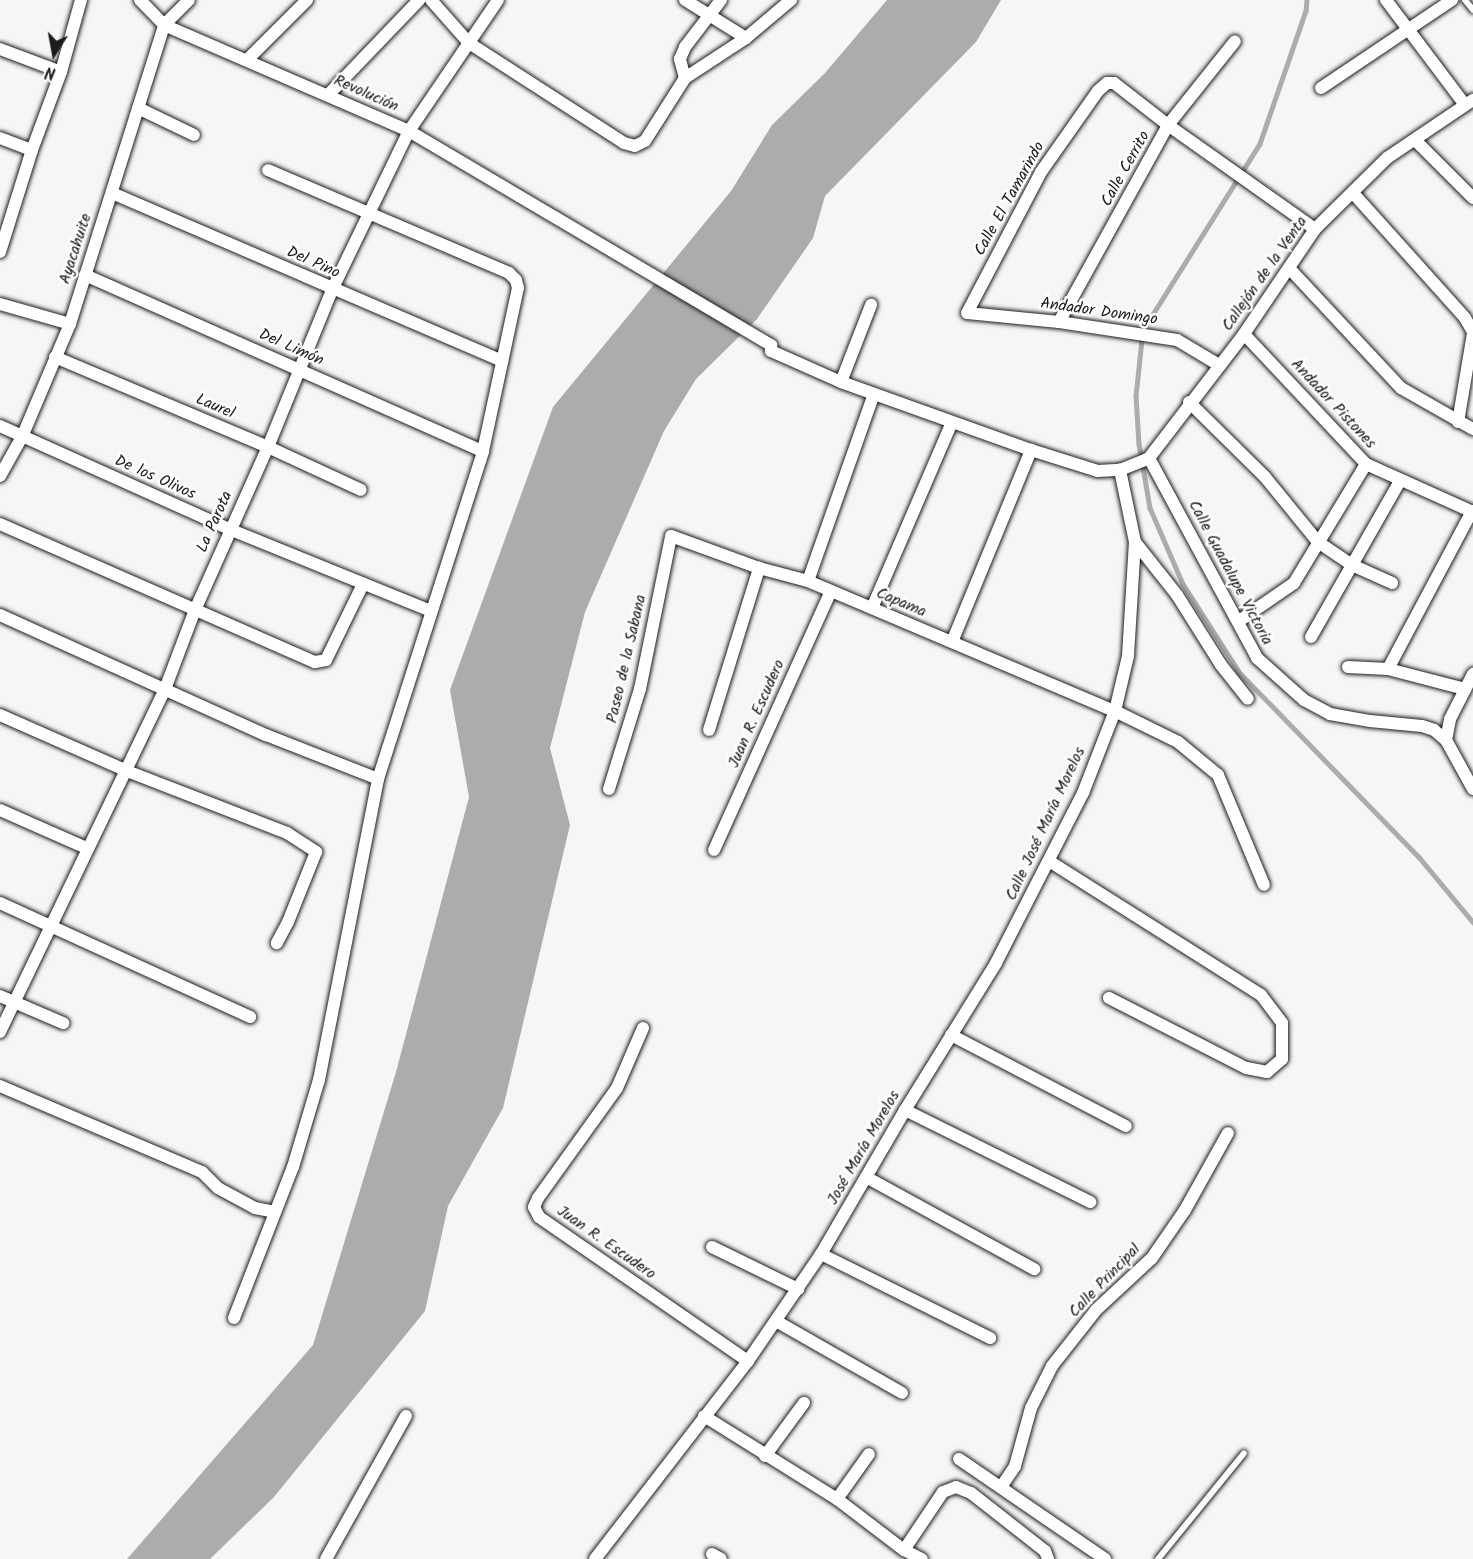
<!DOCTYPE html>
<meta charset="utf-8">
<style>
body{margin:0}
#map{position:relative;width:1473px;height:1559px;overflow:hidden;background:#f6f6f6;font-family:Kalam,sans-serif}
div>[style]{position:absolute}
[style*='--x']{left:calc(var(--x)*1px);top:calc(var(--y)*1px);width:calc(var(--w)*1px);rotate:calc(var(--a)*1deg)}
.water>*{inset:0;background:#acacac}
.stream>*{height:4.5px;margin:-2.25px;padding:0 2.25px;transform-origin:2.25px;border-radius:2.25px;background:#acacac}
.roads{filter:drop-shadow(0 0 2px #1c1c1c) drop-shadow(0 0 2px #1c1c1c)}
.lane>*{height:6px;margin:-3px;padding:0 3px;transform-origin:3px;border-radius:3px;background:#fff}
.street>*{height:12px;margin:-6px;padding:0 6px;transform-origin:6px;border-radius:6px;background:#fff}
span{translate:-50% -50%;white-space:nowrap;text-align:center;line-height:1.15;-webkit-text-stroke:5px #fff;paint-order:stroke}
.street-label{font-size:16px;color:#1c1c1c}
.north{position:absolute;left:24px;top:24px;width:60px;height:60px;-webkit-text-stroke:4px #fff;paint-order:stroke;rotate:191deg;font-size:16px;font-weight:700;line-height:24px;text-align:center;color:#1c1c1c}
.north::after{content:'';display:block;margin:auto;width:21px;height:27px;background:#1c1c1c;clip-path:polygon(50% 0,100% 100%,50% 72%,0 100%)}
</style>
<div id="map">
<div class="water">
<div style="clip-path:polygon(887px 0,1001px 0,976px 42px,825px 196px,813px 238px,757px 319px,696px 379px,664px 431px,585px 612px,550px 748px,570px 825px,503px 1108px,448px 1206px,425px 1311px,274px 1497px,210px 1559px,127px 1559px,313px 1345px,396px 1072px,469px 797px,450px 690px,553px 407px,731px 191px,772px 125px,825px 73px)"></div>
</div>
<div class="stream">
<div style="--x:1307;--y:0;--w:11;--a:95"></div>
<div style="--x:1306;--y:11;--w:141;--a:109.1"></div>
<div style="--x:1260;--y:144;--w:213;--a:122.1"></div>
<div style="--x:1147;--y:324;--w:17;--a:107"></div>
<div style="--x:1142;--y:340;--w:56;--a:96.1"></div>
<div style="--x:1136;--y:396;--w:48;--a:86.4"></div>
<div style="--x:1139;--y:444;--w:65;--a:80.2"></div>
<div style="--x:1150;--y:508;--w:83;--a:66.5"></div>
<div style="--x:1183;--y:584;--w:106;--a:57.4"></div>
<div style="--x:1240;--y:673;--w:257;--a:45.8"></div>
<div style="--x:1419;--y:857;--w:85;--a:50.3"></div>
</div>
<div class="roads">
<div class="lane">
<div style="--x:1465;--y:0;--w:13;--a:51"></div>
<div style="--x:1158;--y:1559;--w:136;--a:-50.9"></div>
</div>
<div class="street">
<div style="--x:140;--y:0;--w:35;--a:46"></div>
<div style="--x:164;--y:25;--w:267;--a:23.4"></div>
<div style="--x:409;--y:131;--w:421;--a:30.6"></div>
<div style="--x:771;--y:345;--w:6;--a:90"></div>
<div style="--x:771;--y:351;--w:77;--a:23.9"></div>
<div style="--x:841;--y:382;--w:202;--a:19.7"></div>
<div style="--x:1031;--y:450;--w:70;--a:17.4"></div>
<div style="--x:1098;--y:471;--w:22;--a:-3"></div>
<div style="--x:1120;--y:470;--w:31;--a:-22"></div>
<div style="--x:1149;--y:458;--w:156;--a:-52.5"></div>
<div style="--x:1244;--y:334;--w:127;--a:-55.9"></div>
<div style="--x:1315;--y:229;--w:101;--a:-44.6"></div>
<div style="--x:1387;--y:158;--w:104;--a:-34"></div>
<div style="--x:431;--y:0;--w:57;--a:48.5"></div>
<div style="--x:469;--y:43;--w:184;--a:32.8"></div>
<div style="--x:624;--y:143;--w:11;--a:15"></div>
<div style="--x:635;--y:146;--w:11;--a:-27"></div>
<div style="--x:645;--y:141;--w:75;--a:-57.6"></div>
<div style="--x:685;--y:78;--w:73;--a:-33.3"></div>
<div style="--x:746;--y:38;--w:59;--a:-40.2"></div>
<div style="--x:685;--y:0;--w:72;--a:31.9"></div>
<div style="--x:1386;--y:0;--w:131;--a:53"></div>
<div style="--x:0;--y:49;--w:65;--a:20.7"></div>
<div style="--x:247;--y:60;--w:85;--a:-45"></div>
<div style="--x:685;--y:78;--w:20;--a:-105"></div>
<div style="--x:680;--y:59;--w:13;--a:-67"></div>
<div style="--x:685;--y:47;--w:59;--a:-52.5"></div>
<div style="--x:1321;--y:88;--w:158;--a:-33.9"></div>
<div style="--x:328;--y:95;--w:132;--a:-46.2"></div>
<div style="--x:138;--y:108;--w:62;--a:25.7"></div>
<div style="--x:0;--y:138;--w:34;--a:21"></div>
<div style="--x:1415;--y:140;--w:82;--a:45"></div>
<div style="--x:112;--y:193;--w:425;--a:23.3"></div>
<div style="--x:1353;--y:193;--w:168;--a:48.1"></div>
<div style="--x:1465;--y:318;--w:16;--a:60"></div>
<div style="--x:0;--y:252;--w:107;--a:-72.6"></div>
<div style="--x:32;--y:150;--w:83;--a:-69.6"></div>
<div style="--x:61;--y:72;--w:75;--a:-74.5"></div>
<div style="--x:1289;--y:268;--w:164;--a:47"></div>
<div style="--x:1401;--y:388;--w:83;--a:29.7"></div>
<div style="--x:85;--y:275;--w:435;--a:23.9"></div>
<div style="--x:0;--y:304;--w:73;--a:15.9"></div>
<div style="--x:1059;--y:322;--w:225;--a:-61"></div>
<div style="--x:1168;--y:125;--w:107;--a:-51.4"></div>
<div style="--x:1244;--y:334;--w:178;--a:46.8"></div>
<div style="--x:1366;--y:464;--w:117;--a:24.2"></div>
<div style="--x:55;--y:357;--w:231;--a:22.9"></div>
<div style="--x:268;--y:447;--w:102;--a:24.8"></div>
<div style="--x:1219;--y:365;--w:49;--a:-149.2"></div>
<div style="--x:1177;--y:340;--w:119;--a:-171.3"></div>
<div style="--x:1059;--y:322;--w:92;--a:-174.4"></div>
<div style="--x:967;--y:313;--w:159;--a:-62.3"></div>
<div style="--x:1041;--y:172;--w:99;--a:-54.9"></div>
<div style="--x:1098;--y:91;--w:12;--a:-42"></div>
<div style="--x:1107;--y:83;--w:7;--a:0"></div>
<div style="--x:1114;--y:83;--w:68;--a:37.9"></div>
<div style="--x:1168;--y:125;--w:180;--a:35.3"></div>
<div style="--x:841;--y:382;--w:83;--a:-68.7"></div>
<div style="--x:1189;--y:402;--w:107;--a:44.6"></div>
<div style="--x:1265;--y:477;--w:84;--a:50.8"></div>
<div style="--x:1318;--y:542;--w:41;--a:34.1"></div>
<div style="--x:1352;--y:565;--w:44;--a:24.2"></div>
<div style="--x:1458;--y:422;--w:90;--a:-80.4"></div>
<div style="--x:0;--y:426;--w:251;--a:24.2"></div>
<div style="--x:229;--y:529;--w:218;--a:22.1"></div>
<div style="--x:1149;--y:458;--w:227;--a:61.6"></div>
<div style="--x:1257;--y:658;--w:63;--a:41.8"></div>
<div style="--x:1304;--y:700;--w:30;--a:28"></div>
<div style="--x:1330;--y:714;--w:41;--a:9.9"></div>
<div style="--x:1370;--y:721;--w:52;--a:5.5"></div>
<div style="--x:1422;--y:726;--w:13;--a:18"></div>
<div style="--x:1434;--y:730;--w:16;--a:40"></div>
<div style="--x:1446;--y:740;--w:56;--a:61.1"></div>
<div style="--x:0;--y:476;--w:45;--a:-60.6"></div>
<div style="--x:22;--y:437;--w:123;--a:-67"></div>
<div style="--x:70;--y:324;--w:313;--a:-72.5"></div>
<div style="--x:164;--y:25;--w:35;--a:-45"></div>
<div style="--x:0;--y:524;--w:344;--a:23.7"></div>
<div style="--x:315;--y:662;--w:11;--a:-10"></div>
<div style="--x:326;--y:660;--w:85;--a:-64"></div>
<div style="--x:1135;--y:542;--w:68;--a:51.6"></div>
<div style="--x:1177;--y:595;--w:83;--a:57.8"></div>
<div style="--x:1221;--y:665;--w:43;--a:51.5"></div>
<div style="--x:808;--y:581;--w:198;--a:-70.6"></div>
<div style="--x:872;--y:608;--w:202;--a:-66.7"></div>
<div style="--x:0;--y:615;--w:292;--a:24.3"></div>
<div style="--x:266;--y:735;--w:120;--a:21.4"></div>
<div style="--x:1239;--y:621;--w:67;--a:-34.6"></div>
<div style="--x:1294;--y:583;--w:139;--a:-58.8"></div>
<div style="--x:1311;--y:637;--w:180;--a:-60.3"></div>
<div style="--x:952;--y:642;--w:208;--a:-67.6"></div>
<div style="--x:1348;--y:667;--w:40;--a:2.9"></div>
<div style="--x:1388;--y:669;--w:80;--a:14.6"></div>
<div style="--x:1388;--y:669;--w:179;--a:-62"></div>
<div style="--x:0;--y:715;--w:139;--a:23.8"></div>
<div style="--x:127;--y:771;--w:172;--a:21.2"></div>
<div style="--x:287;--y:833;--w:35;--a:33"></div>
<div style="--x:316;--y:852;--w:75;--a:111.8"></div>
<div style="--x:288;--y:922;--w:24;--a:118"></div>
<div style="--x:709;--y:730;--w:170;--a:-72.8"></div>
<div style="--x:1446;--y:740;--w:21;--a:-79"></div>
<div style="--x:1450;--y:719;--w:51;--a:-62.9"></div>
<div style="--x:609;--y:789;--w:105;--a:-72.8"></div>
<div style="--x:640;--y:689;--w:156;--a:-78.5"></div>
<div style="--x:671;--y:536;--w:94;--a:20"></div>
<div style="--x:759;--y:568;--w:51;--a:14.9"></div>
<div style="--x:808;--y:581;--w:333;--a:23"></div>
<div style="--x:1115;--y:711;--w:70;--a:26.2"></div>
<div style="--x:1178;--y:742;--w:52;--a:39.5"></div>
<div style="--x:1218;--y:775;--w:119;--a:67.3"></div>
<div style="--x:0;--y:810;--w:94;--a:23.8"></div>
<div style="--x:714;--y:850;--w:284;--a:-65.7"></div>
<div style="--x:1049;--y:861;--w:251;--a:32.3"></div>
<div style="--x:1261;--y:995;--w:35;--a:53"></div>
<div style="--x:1282;--y:1023;--w:36;--a:90"></div>
<div style="--x:1282;--y:1059;--w:20;--a:139"></div>
<div style="--x:1267;--y:1072;--w:21;--a:-169"></div>
<div style="--x:1246;--y:1068;--w:154;--a:-152.9"></div>
<div style="--x:0;--y:903;--w:275;--a:24.5"></div>
<div style="--x:0;--y:996;--w:69;--a:23.2"></div>
<div style="--x:643;--y:1028;--w:65;--a:113.4"></div>
<div style="--x:617;--y:1088;--w:135;--a:125.7"></div>
<div style="--x:538;--y:1198;--w:10;--a:114"></div>
<div style="--x:534;--y:1207;--w:11;--a:63"></div>
<div style="--x:539;--y:1217;--w:254;--a:34.6"></div>
<div style="--x:0;--y:1032;--w:381;--a:-64.3"></div>
<div style="--x:165;--y:689;--w:85;--a:-69.2"></div>
<div style="--x:195;--y:610;--w:179;--a:-65.9"></div>
<div style="--x:268;--y:447;--w:170;--a:-67.8"></div>
<div style="--x:332;--y:290;--w:177;--a:-64.2"></div>
<div style="--x:409;--y:131;--w:158;--a:-55.8"></div>
<div style="--x:951;--y:1035;--w:197;--a:27.5"></div>
<div style="--x:0;--y:1086;--w:220;--a:23.1"></div>
<div style="--x:202;--y:1172;--w:23;--a:45"></div>
<div style="--x:218;--y:1188;--w:42;--a:28.4"></div>
<div style="--x:255;--y:1208;--w:20;--a:11"></div>
<div style="--x:905;--y:1110;--w:207;--a:26.4"></div>
<div style="--x:866;--y:1177;--w:192;--a:28.7"></div>
<div style="--x:712;--y:1247;--w:96;--a:26"></div>
<div style="--x:821;--y:1254;--w:189;--a:26.4"></div>
<div style="--x:234;--y:1318;--w:162;--a:-68.7"></div>
<div style="--x:293;--y:1167;--w:91;--a:-73.4"></div>
<div style="--x:319;--y:1080;--w:307;--a:-78.9"></div>
<div style="--x:378;--y:779;--w:344;--a:-72.2"></div>
<div style="--x:483;--y:451;--w:167;--a:-77.9"></div>
<div style="--x:518;--y:288;--w:8;--a:-104"></div>
<div style="--x:516;--y:280;--w:10;--a:-135"></div>
<div style="--x:509;--y:273;--w:262;--a:-156.9"></div>
<div style="--x:776;--y:1321;--w:145;--a:29.7"></div>
<div style="--x:704;--y:1416;--w:157;--a:32"></div>
<div style="--x:837;--y:1499;--w:84;--a:37.3"></div>
<div style="--x:904;--y:1550;--w:20;--a:27"></div>
<div style="--x:765;--y:1456;--w:66;--a:-53.7"></div>
<div style="--x:959;--y:1459;--w:177;--a:34.4"></div>
<div style="--x:1001;--y:1487;--w:25;--a:-56"></div>
<div style="--x:1015;--y:1466;--w:60;--a:-74.6"></div>
<div style="--x:1031;--y:1408;--w:47;--a:-63.4"></div>
<div style="--x:1052;--y:1366;--w:71;--a:-51.8"></div>
<div style="--x:1096;--y:1310;--w:76;--a:-42.9"></div>
<div style="--x:1152;--y:1258;--w:58;--a:-55.5"></div>
<div style="--x:1185;--y:1210;--w:88;--a:-60.8"></div>
<div style="--x:837;--y:1499;--w:55;--a:-54.6"></div>
<div style="--x:904;--y:1550;--w:70;--a:-56.1"></div>
<div style="--x:943;--y:1492;--w:14;--a:-21"></div>
<div style="--x:956;--y:1487;--w:16;--a:22"></div>
<div style="--x:971;--y:1493;--w:94;--a:38.1"></div>
<div style="--x:1045;--y:1551;--w:9;--a:69"></div>
<div style="--x:712;--y:1554;--w:10;--a:29"></div>
<div style="--x:326;--y:1559;--w:164;--a:-60.8"></div>
<div style="--x:595;--y:1559;--w:250;--a:-52.3"></div>
<div style="--x:748;--y:1361;--w:130;--a:-55.7"></div>
<div style="--x:821;--y:1254;--w:167;--a:-59.7"></div>
<div style="--x:905;--y:1110;--w:173;--a:-58.2"></div>
<div style="--x:996;--y:963;--w:191;--a:-62.9"></div>
<div style="--x:1083;--y:793;--w:88;--a:-68.7"></div>
<div style="--x:1115;--y:711;--w:57;--a:-76.7"></div>
<div style="--x:1128;--y:656;--w:114;--a:-86.5"></div>
<div style="--x:1135;--y:542;--w:74;--a:-101.8"></div>
</div>
</div>
<div class="street-label">
<span style="left:366px;top:94px;rotate:24deg">Revolución</span>
<span style="left:1126px;top:169px;rotate:-61deg">Calle Cerrito</span>
<span style="left:1010px;top:199px;rotate:-61deg">Calle El Tamarindo</span>
<span style="left:76px;top:249px;rotate:-72deg">Ayacahuite</span>
<span style="left:313px;top:263px;rotate:24deg">Del Pino</span>
<span style="left:1265px;top:274px;rotate:-55deg">Callejón de la Venta</span>
<span style="left:1099px;top:312px;rotate:8deg">Andador Domingo</span>
<span style="left:291px;top:348px;rotate:24deg">Del Limón</span>
<span style="left:1333px;top:404px;rotate:47deg">Andador Pistones</span>
<span style="left:215px;top:407px;rotate:23deg">Laurel</span>
<span style="left:155px;top:478px;rotate:24deg">De los Olivos</span>
<span style="left:215px;top:522px;rotate:-66deg">La Parota</span>
<span style="left:1230px;top:573px;rotate:62deg">Calle Guadalupe Victoria</span>
<span style="left:901px;top:603px;rotate:23deg">Capama</span>
<span style="left:627px;top:659px;rotate:-77deg">Paseo de la Sabana</span>
<span style="left:757px;top:714px;rotate:-66deg">Juan R. Escudero</span>
<span style="left:1046px;top:824px;rotate:-65deg">Calle José María Morelos</span>
<span style="left:864px;top:1148px;rotate:-60deg">José María Morelos</span>
<span style="left:606px;top:1243px;rotate:35deg">Juan R. Escudero</span>
<span style="left:1105px;top:1281px;rotate:-46deg">Calle Principal</span>
</div>
<div class="north">N</div>
</div>
